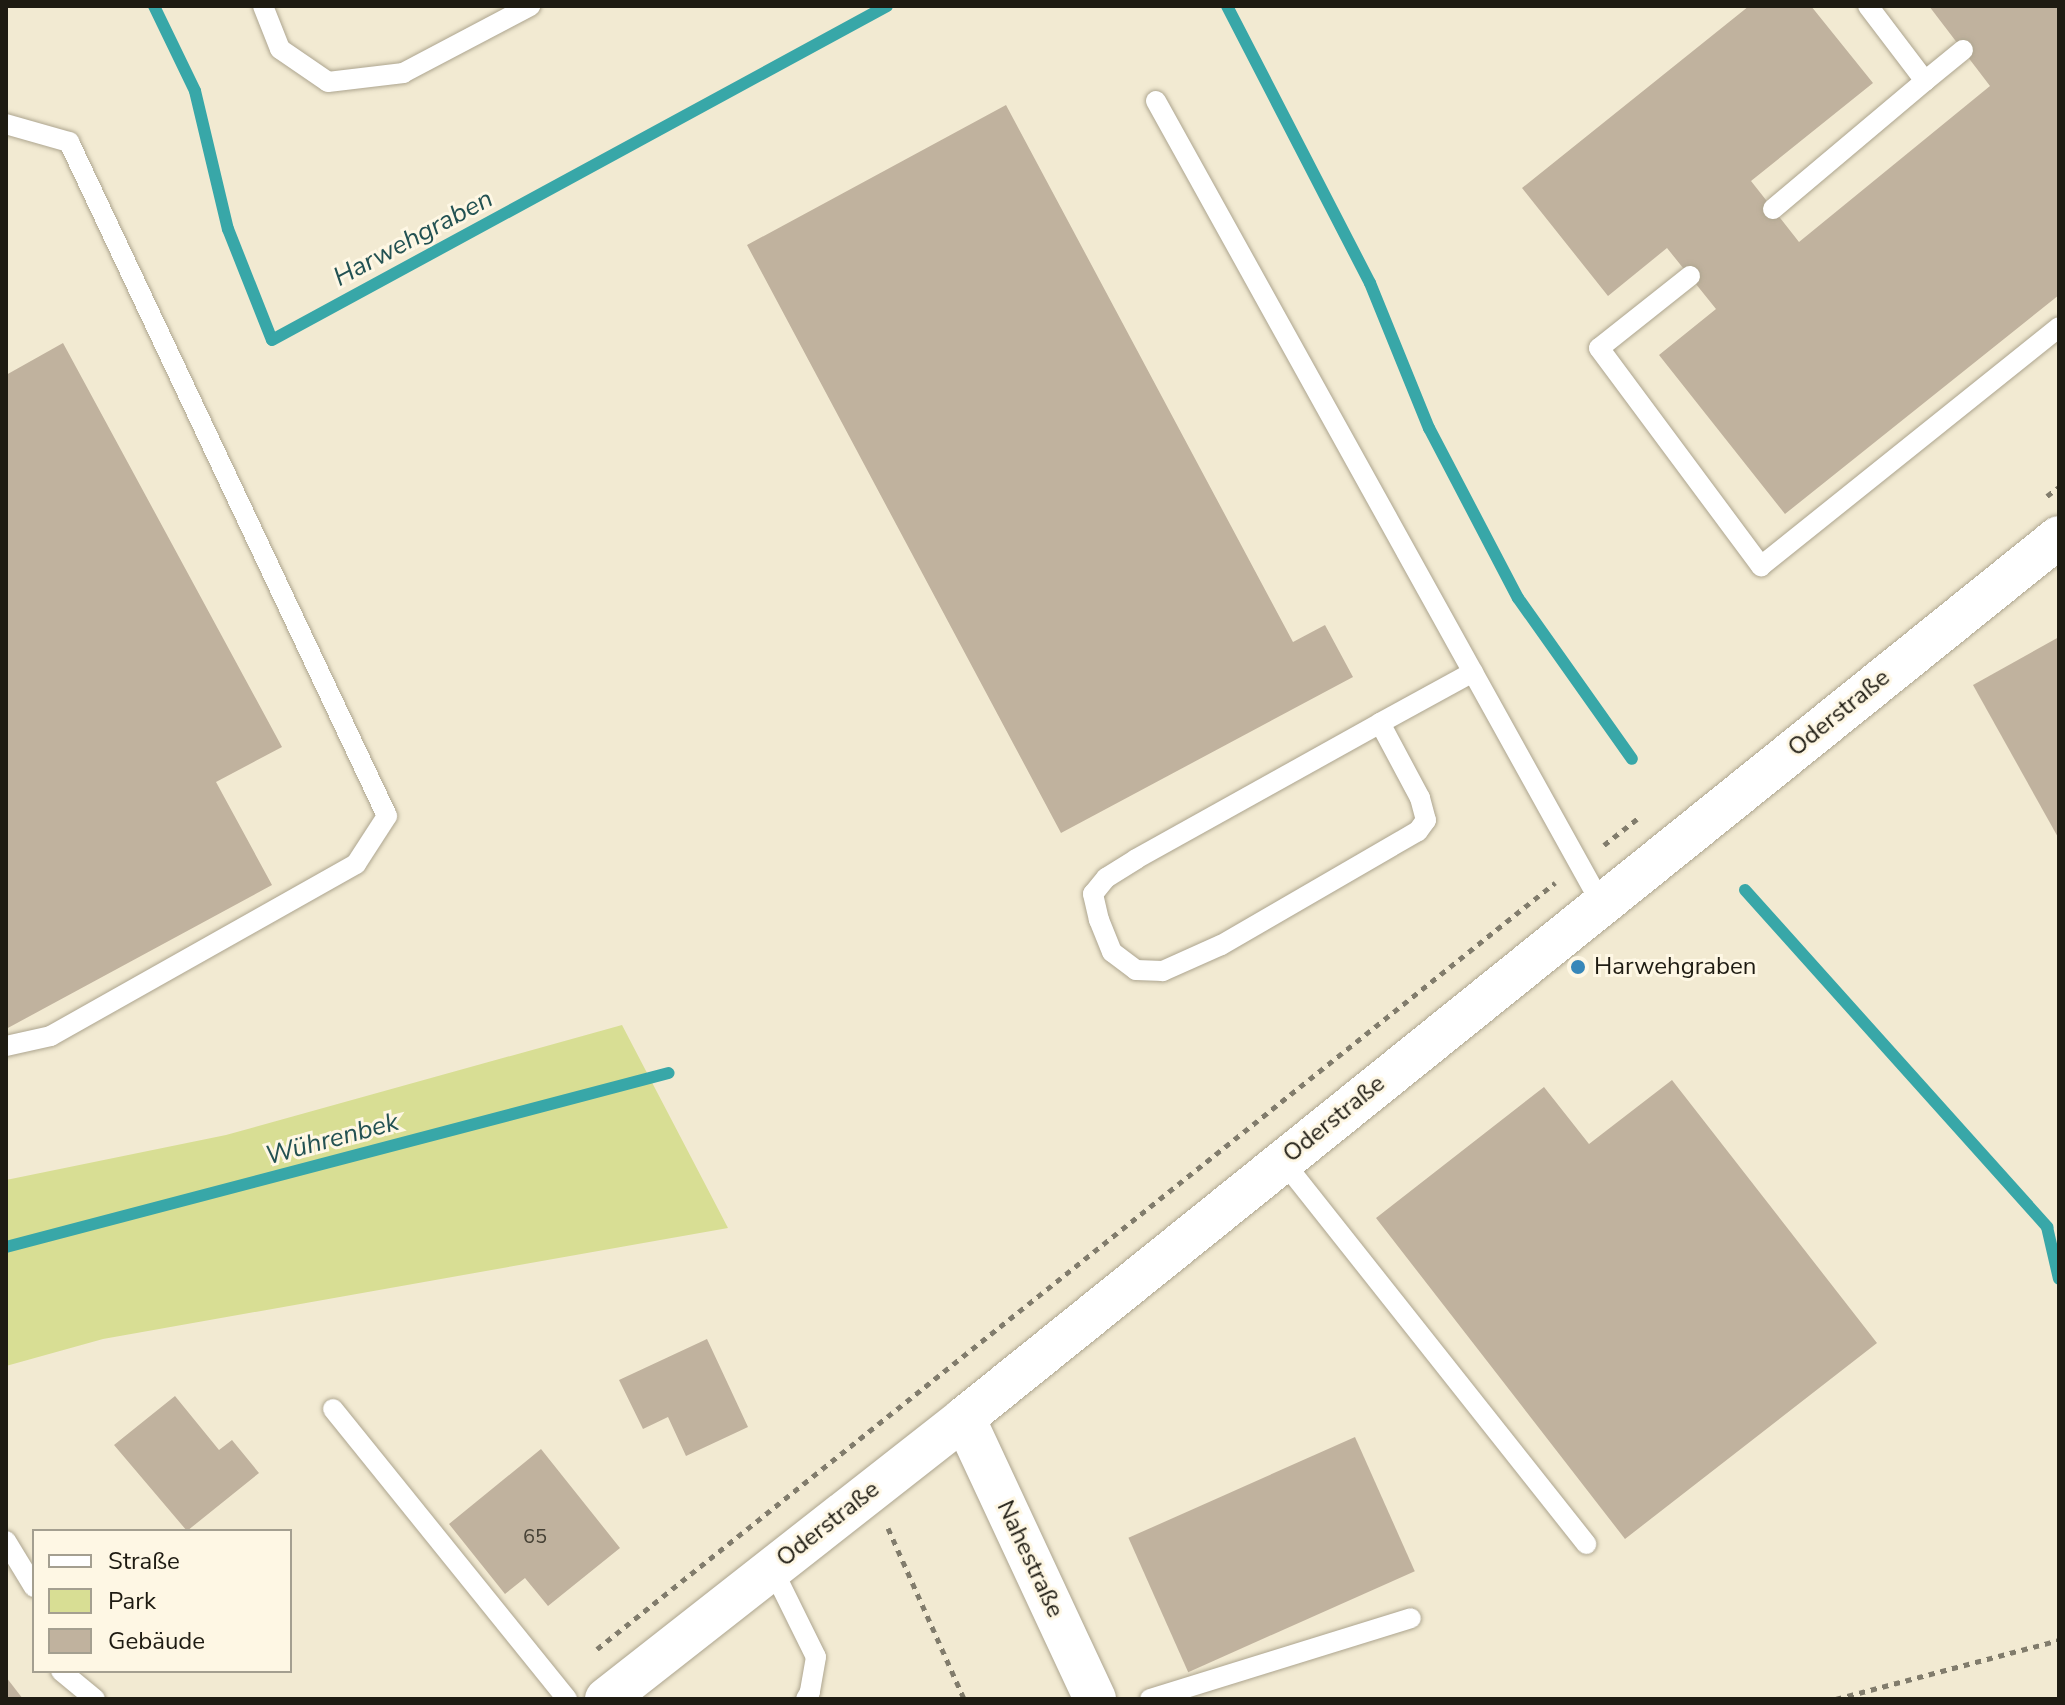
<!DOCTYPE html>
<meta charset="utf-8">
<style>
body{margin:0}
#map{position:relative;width:2065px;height:1705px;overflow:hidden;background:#f2ead2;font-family:"Nunito Sans",sans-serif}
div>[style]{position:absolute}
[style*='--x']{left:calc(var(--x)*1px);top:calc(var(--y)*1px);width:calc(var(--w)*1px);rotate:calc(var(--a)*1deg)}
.green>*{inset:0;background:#d8de94}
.stream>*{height:12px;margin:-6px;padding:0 6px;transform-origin:6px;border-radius:6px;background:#38a7a8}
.building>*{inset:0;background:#c0b29e;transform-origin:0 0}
.path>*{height:5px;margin-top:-2.5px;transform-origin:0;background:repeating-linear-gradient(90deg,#817c6c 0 6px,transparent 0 12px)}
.roads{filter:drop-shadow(0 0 2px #ada58f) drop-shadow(0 0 2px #ada58f)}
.lane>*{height:20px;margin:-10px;padding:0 10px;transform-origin:10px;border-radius:10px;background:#fff}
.street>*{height:42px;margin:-21px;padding:0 21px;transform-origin:21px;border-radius:21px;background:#fff}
.dots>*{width:22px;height:22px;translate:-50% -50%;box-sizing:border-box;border:4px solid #fef7e4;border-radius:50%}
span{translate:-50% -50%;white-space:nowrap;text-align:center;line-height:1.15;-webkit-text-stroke:6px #fef7e4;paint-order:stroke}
.number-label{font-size:20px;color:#464135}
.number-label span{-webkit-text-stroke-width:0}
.street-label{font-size:24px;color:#1e1b12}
.poi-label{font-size:24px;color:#1e1b12}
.left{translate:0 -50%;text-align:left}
.water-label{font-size:26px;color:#225152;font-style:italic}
.frame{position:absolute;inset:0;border:8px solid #1e1b12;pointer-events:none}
.legend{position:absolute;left:32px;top:1529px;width:260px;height:144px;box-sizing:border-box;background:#fef7e4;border:2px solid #a49f90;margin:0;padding:10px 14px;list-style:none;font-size:24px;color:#1e1b12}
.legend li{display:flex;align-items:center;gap:16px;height:40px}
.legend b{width:40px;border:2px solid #a49f90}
</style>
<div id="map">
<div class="green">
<div style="clip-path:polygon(622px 1025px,728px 1228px,103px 1339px,6px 1366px,6px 1180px,226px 1135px)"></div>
</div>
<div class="stream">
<div style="--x:154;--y:6;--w:94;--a:64.2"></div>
<div style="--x:195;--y:91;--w:142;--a:76.6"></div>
<div style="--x:228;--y:229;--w:119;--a:68.4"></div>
<div style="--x:272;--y:340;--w:700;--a:-28.51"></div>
<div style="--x:1227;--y:6;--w:312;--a:62.7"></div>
<div style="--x:1370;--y:283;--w:157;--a:67.9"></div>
<div style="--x:1429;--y:428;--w:192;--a:62.4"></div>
<div style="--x:1518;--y:598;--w:197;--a:54.7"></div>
<div style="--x:1745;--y:890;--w:453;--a:48.1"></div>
<div style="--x:2047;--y:1227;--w:53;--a:77"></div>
<div style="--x:6;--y:1247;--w:685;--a:-14.71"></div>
</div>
<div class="building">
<div style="clip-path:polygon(1749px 6px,1811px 6px,1873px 83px,1751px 181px,1799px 242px,1990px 86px,1929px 6px,2059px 6px,2059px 295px,1785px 514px,1659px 355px,1716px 309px,1667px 248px,1608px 296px,1522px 188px)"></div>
<div style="clip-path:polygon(1006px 105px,1293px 642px,1325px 625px,1353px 677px,1061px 833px,747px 245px)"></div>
<div style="clip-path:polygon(63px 343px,282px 747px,216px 782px,272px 885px,6px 1029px,6px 375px)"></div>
<div style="clip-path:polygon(2059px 637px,2059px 839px,1973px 685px)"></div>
<div style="clip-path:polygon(1672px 1080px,1877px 1343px,1625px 1539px,1376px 1218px,1544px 1087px,1589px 1144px)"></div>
<div style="clip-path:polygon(707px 1339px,748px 1427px,686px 1456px,668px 1417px,643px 1429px,619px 1380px)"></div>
<div style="clip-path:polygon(175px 1396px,219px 1450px,232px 1440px,259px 1473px,187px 1531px,114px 1445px)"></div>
<div style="left:1355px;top:1437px;width:147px;height:248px;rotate:66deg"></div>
<div style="clip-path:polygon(541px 1449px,620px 1548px,548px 1606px,525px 1578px,505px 1594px,449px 1524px)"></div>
<div style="clip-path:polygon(6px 1677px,23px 1699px,6px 1699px)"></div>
</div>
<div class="path">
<div style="--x:2047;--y:496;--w:15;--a:-37"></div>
<div style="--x:1604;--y:845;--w:42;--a:-38.2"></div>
<div style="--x:888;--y:1528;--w:187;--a:66"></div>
<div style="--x:597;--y:1649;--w:1227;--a:-38.65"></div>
<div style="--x:1836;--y:1699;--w:231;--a:-14.8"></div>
</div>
<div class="roads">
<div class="lane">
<div style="--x:263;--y:6;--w:46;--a:68.4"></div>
<div style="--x:280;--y:49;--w:58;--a:34.5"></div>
<div style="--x:328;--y:82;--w:76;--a:-6.8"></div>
<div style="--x:403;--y:73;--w:144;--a:-27.8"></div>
<div style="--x:1925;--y:81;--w:49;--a:-39.2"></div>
<div style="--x:1156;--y:101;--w:917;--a:60.98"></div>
<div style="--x:6;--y:124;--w:66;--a:15.9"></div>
<div style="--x:69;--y:142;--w:745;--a:64.74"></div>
<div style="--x:387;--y:816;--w:57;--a:122.9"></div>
<div style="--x:356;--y:864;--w:350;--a:150.6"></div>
<div style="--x:51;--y:1036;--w:46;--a:167.5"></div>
<div style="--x:1773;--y:209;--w:199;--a:-40.1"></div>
<div style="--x:1925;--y:81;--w:94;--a:-127.2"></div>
<div style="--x:1690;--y:276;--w:116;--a:141.6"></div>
<div style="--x:1599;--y:348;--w:272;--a:53.4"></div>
<div style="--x:1761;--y:566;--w:382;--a:-38.7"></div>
<div style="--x:1380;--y:723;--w:85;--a:61.9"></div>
<div style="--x:1420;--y:798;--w:23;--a:75"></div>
<div style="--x:1426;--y:820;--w:14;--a:126"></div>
<div style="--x:1418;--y:831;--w:228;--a:149.9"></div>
<div style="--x:1221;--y:945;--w:64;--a:155.9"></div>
<div style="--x:1163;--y:971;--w:27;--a:-178"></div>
<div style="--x:1136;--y:970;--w:30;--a:-143"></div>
<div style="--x:1112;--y:952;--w:35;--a:-112"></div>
<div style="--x:1099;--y:920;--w:27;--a:-103"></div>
<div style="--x:1093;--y:894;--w:21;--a:-51"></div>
<div style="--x:1106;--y:878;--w:36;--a:-32"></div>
<div style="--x:1136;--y:859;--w:279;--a:-29.1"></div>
<div style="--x:1380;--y:723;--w:106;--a:-28.7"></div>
<div style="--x:1282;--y:1160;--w:490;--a:51.6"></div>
<div style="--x:333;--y:1409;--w:373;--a:51.1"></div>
<div style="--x:6;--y:1541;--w:54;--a:58.7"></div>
<div style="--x:772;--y:1568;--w:99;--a:63.7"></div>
<div style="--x:816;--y:1657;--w:36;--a:100"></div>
<div style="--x:810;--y:1692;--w:8;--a:120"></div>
<div style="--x:61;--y:1671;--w:44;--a:39.5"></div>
<div style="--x:1150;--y:1699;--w:273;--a:-17.2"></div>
</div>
<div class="street">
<div style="--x:964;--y:1418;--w:310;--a:65"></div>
<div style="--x:606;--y:1699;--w:455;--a:-38.1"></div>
<div style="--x:964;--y:1418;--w:1405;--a:-38.82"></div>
</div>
</div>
<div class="dots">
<div style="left:1578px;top:967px;background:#3787b9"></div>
</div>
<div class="number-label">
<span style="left:535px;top:1536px">65</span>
</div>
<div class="street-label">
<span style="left:1839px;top:713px;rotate:-39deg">Oderstraße</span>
<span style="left:1334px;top:1119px;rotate:-39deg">Oderstraße</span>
<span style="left:828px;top:1524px;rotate:-38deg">Oderstraße</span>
<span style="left:1030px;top:1559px;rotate:65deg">Nahestraße</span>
</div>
<div class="poi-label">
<span class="left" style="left:1594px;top:967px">Harwehgraben</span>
</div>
<div class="water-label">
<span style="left:413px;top:238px;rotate:-28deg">Harwehgraben</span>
<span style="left:332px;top:1139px;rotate:-15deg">Wührenbek</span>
</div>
<div class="frame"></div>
<ul class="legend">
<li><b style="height:10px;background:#fff"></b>Straße</li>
<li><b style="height:22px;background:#d8de94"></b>Park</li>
<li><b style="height:22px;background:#c0b29e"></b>Gebäude</li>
</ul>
</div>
